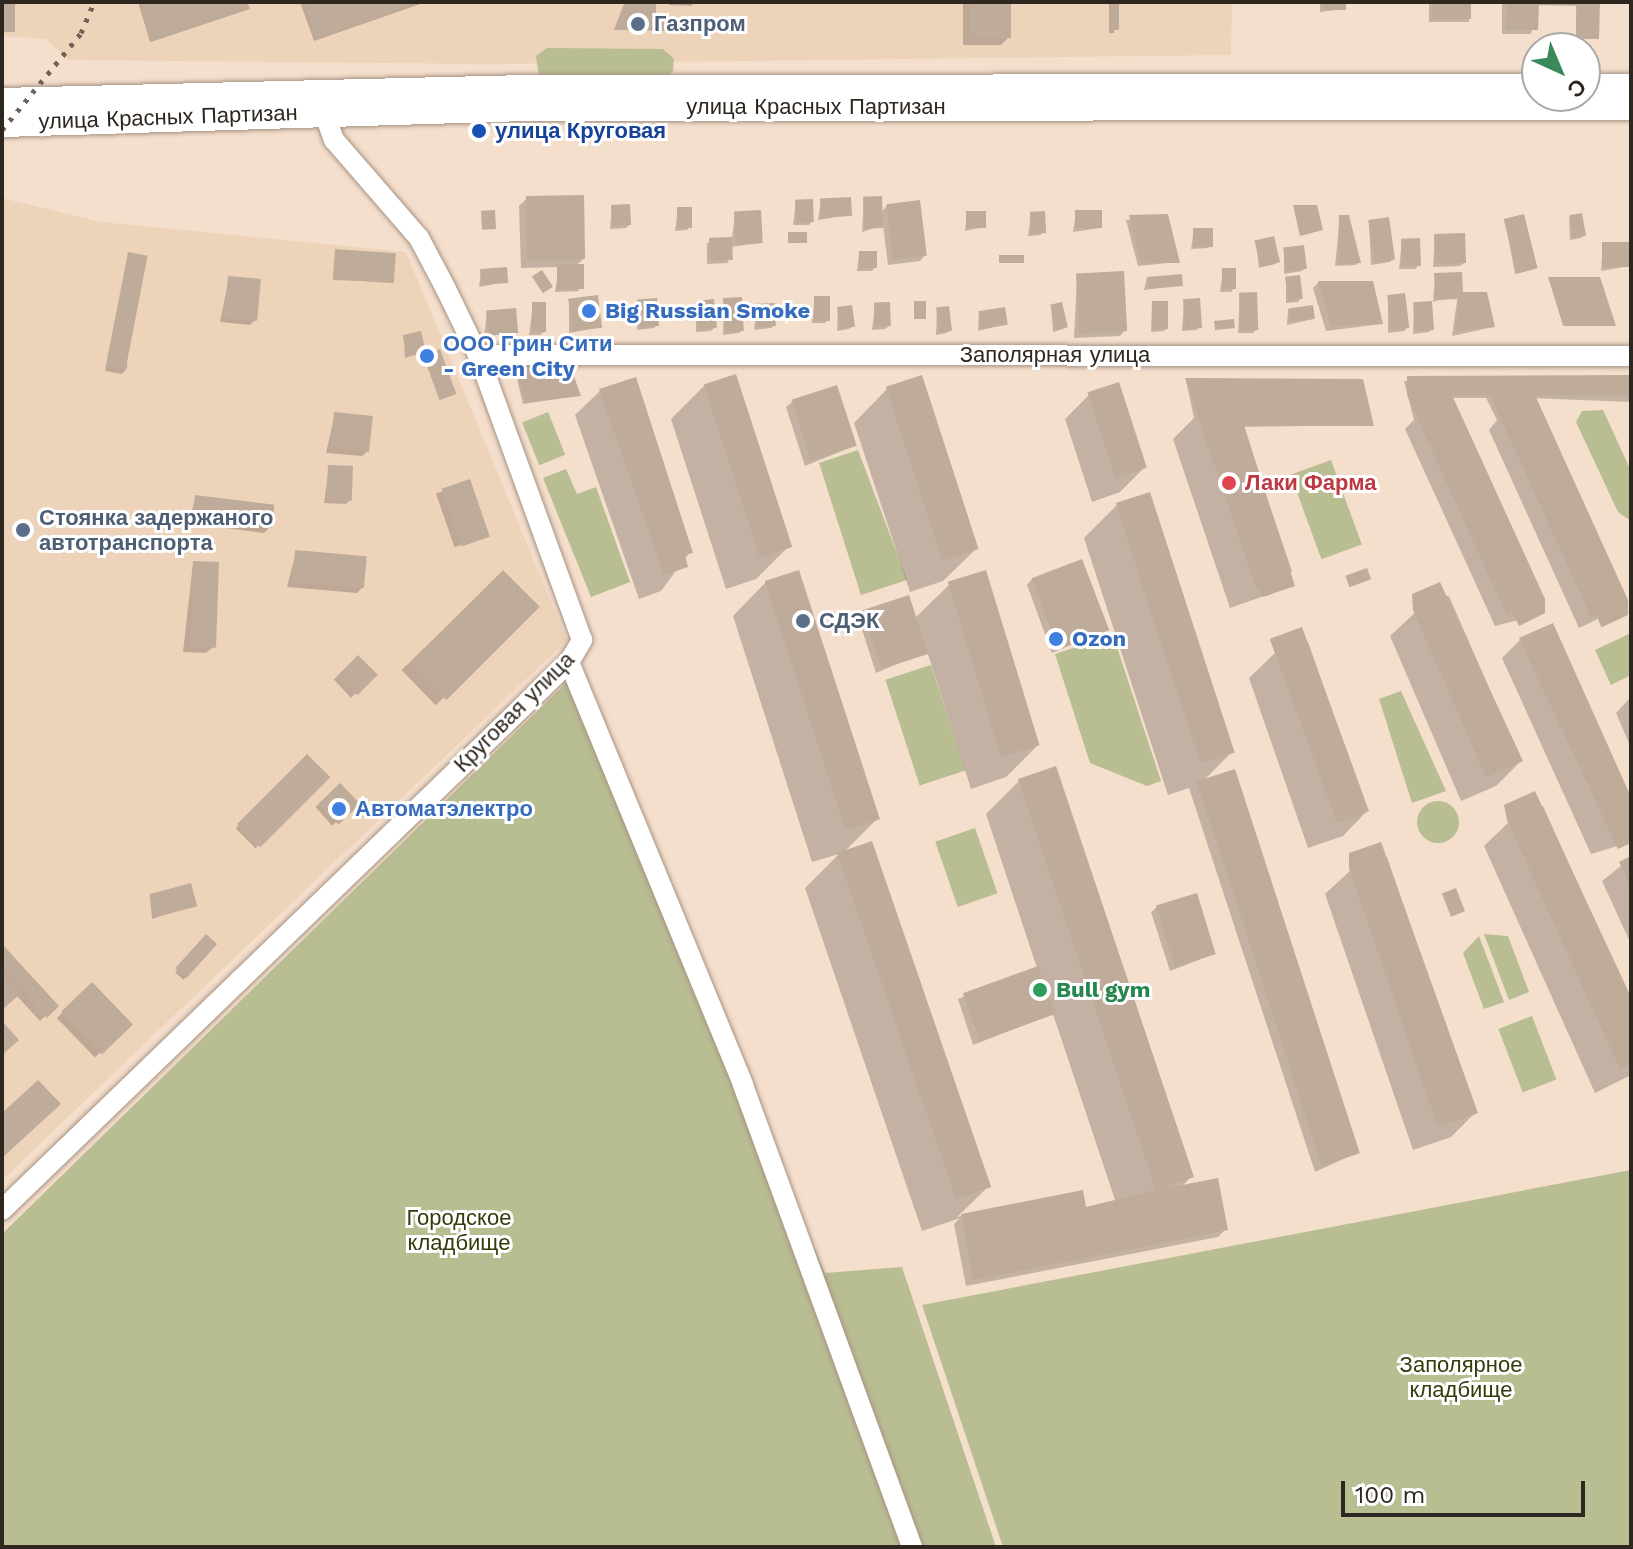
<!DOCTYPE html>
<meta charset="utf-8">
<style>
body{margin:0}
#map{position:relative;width:1633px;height:1549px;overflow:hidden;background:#f4decc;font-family:"Work Sans",sans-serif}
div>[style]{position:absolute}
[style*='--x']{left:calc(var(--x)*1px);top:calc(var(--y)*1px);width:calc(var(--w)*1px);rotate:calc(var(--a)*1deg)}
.built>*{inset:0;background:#eed3bb}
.green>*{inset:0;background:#b9bd92;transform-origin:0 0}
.round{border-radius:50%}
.shadow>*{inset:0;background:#0003;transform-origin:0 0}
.building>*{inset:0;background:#bfab99;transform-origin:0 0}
.roads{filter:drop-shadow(0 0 2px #a79382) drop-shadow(0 0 2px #a79382)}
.minor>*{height:20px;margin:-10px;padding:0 10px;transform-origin:10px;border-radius:10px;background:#fff}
.major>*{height:26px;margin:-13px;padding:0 13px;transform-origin:13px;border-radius:13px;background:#fff}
.rail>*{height:5px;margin-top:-2.5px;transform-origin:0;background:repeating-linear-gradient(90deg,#6f6359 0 4px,transparent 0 12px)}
.dots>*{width:22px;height:22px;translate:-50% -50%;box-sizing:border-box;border:4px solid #fff;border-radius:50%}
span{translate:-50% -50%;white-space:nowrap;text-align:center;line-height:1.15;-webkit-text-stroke:6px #fff;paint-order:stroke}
.service-label{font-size:22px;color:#4e5e75;font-weight:700}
.left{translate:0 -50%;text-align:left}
.street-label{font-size:22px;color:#2e2720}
.transit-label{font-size:22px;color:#164399;font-weight:700}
.shop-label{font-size:22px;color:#366cbe;font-weight:700}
.health-label{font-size:22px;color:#be3a42;font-weight:700}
.leisure-label{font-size:22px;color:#27864d;font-weight:700}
.park-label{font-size:22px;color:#373a0a}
.frame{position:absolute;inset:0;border:4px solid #2e2720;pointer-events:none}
.north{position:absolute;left:1521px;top:32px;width:80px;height:80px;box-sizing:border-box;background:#fff;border:2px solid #aba9a6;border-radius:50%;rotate:136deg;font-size:22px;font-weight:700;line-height:32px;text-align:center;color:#2e2720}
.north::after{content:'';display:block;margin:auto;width:28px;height:36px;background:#3a895a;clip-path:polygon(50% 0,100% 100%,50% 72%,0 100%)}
.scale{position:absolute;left:1341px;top:1481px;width:244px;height:36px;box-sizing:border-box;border:4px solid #2e2720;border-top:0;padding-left:10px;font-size:24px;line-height:28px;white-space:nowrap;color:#2e2720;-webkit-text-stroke:6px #fff;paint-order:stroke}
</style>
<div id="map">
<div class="built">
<div style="clip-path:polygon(2px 2px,1232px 2px,1231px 55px,486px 64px,68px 60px,46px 39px,2px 36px)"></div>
<div style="clip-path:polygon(2px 198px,101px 222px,406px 252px,567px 640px,2px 1180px)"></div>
</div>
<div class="green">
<div style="clip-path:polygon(547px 48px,663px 49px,674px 59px,673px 71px,666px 77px,539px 77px,536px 56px)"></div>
<div style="clip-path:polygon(1603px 410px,1631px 471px,1631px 521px,1618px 512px,1576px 422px,1582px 411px)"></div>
<div style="left:548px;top:412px;width:46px;height:28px;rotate:68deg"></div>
<div style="clip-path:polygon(858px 450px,907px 580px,861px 595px,819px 463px)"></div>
<div style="left:1331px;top:460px;width:90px;height:43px;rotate:70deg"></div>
<div style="clip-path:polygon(566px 469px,577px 494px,596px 487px,630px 582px,591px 597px,543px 478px)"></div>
<div style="clip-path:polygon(1631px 633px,1631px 675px,1611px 685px,1595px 650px)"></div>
<div style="clip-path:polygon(1113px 635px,1161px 781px,1147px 786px,1090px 763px,1055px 654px)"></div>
<div style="left:931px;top:665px;width:111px;height:48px;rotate:72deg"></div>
<div style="clip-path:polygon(567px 682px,825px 1273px,902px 1267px,996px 1547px,2px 1547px,2px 1234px)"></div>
<div style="clip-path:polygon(1401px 691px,1446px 791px,1412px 803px,1379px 699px)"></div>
<div class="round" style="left:1417px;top:801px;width:42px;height:42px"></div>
<div style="left:975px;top:828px;width:69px;height:42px;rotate:71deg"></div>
<div style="clip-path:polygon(1484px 934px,1508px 936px,1529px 992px,1509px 1000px)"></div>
<div style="clip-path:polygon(1479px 936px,1504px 1002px,1484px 1009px,1463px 953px)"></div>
<div style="left:1532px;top:1016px;width:68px;height:36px;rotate:69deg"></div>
<div style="clip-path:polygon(1631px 1170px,1631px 1547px,1003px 1547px,922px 1305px)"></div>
</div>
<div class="shadow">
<div style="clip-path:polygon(138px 2px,245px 2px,246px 9px,150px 42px)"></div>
<div style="clip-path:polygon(300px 2px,426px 2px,314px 41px)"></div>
<div style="clip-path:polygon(625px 2px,654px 2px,654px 18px,675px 30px,614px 30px)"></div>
<div style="clip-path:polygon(963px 2px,1009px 2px,1009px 37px,1001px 45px,963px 45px)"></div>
<div style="clip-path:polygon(1029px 2px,1089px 2px,1029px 4px)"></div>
<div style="clip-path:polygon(1109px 2px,1117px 2px,1114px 33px,1109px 33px)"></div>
<div style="clip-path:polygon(1320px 2px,1344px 2px,1344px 9px,1320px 12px)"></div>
<div style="left:1429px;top:2px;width:40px;height:20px"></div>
<div style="clip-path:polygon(1502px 2px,1598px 2px,1597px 38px,1576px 39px,1576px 6px,1537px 5px,1531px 34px,1502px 34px)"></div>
<div style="clip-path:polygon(527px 198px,583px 259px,575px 267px,579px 291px,555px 292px,559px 267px,521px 268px,519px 206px)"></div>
<div style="clip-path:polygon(864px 199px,881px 212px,887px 206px,925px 255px,920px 261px,888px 265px,883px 225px,862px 232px)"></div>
<div style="clip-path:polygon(821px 200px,850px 215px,818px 220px)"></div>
<div style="clip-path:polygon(796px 202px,812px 221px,809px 225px,793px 225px)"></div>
<div style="clip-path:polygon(612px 207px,629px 225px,626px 228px,610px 229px)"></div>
<div style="clip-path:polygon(678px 209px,690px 227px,687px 230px,675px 231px)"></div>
<div style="clip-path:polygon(735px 213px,761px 243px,730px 247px,728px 263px,707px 264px,707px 243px,732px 239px)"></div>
<div style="clip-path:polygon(1076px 213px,1100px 228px,1073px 232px)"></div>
<div style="clip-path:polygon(967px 214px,984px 227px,965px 231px)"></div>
<div style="clip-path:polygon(1031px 214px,1044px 232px,1040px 235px,1028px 236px)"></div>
<div style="clip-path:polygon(1166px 216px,1178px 262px,1138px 266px,1126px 220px)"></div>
<div style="clip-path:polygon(1340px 217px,1359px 262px,1356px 265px,1335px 266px)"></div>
<div style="clip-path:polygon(1569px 217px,1584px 235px,1581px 238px,1570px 240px)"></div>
<div style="clip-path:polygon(1505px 220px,1535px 267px,1531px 270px,1515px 274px)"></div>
<div style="clip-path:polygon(1369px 222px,1393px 259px,1390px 262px,1371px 265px)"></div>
<div style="clip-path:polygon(1194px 230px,1211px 245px,1208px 248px,1191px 249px)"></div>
<div style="clip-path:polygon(1435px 236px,1464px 263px,1460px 266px,1433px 267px)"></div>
<div style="clip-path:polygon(1402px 241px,1419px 265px,1415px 269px,1399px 269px)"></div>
<div style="clip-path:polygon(1256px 242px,1278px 261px,1275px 264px,1259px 268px)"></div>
<div style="clip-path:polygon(1603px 246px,1630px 266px,1601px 271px)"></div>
<div style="clip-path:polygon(1284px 249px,1305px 268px,1302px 271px,1284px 274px)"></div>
<div style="clip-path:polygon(336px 252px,392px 282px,333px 280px)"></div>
<div style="clip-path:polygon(129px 254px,127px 368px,122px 374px,105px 371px)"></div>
<div style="clip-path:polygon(859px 254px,875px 267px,872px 271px,857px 271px)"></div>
<div style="clip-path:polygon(1223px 270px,1234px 288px,1231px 292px,1220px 292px)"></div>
<div style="clip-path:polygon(481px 272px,506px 282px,479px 287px)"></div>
<div style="clip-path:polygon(1435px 275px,1461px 294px,1493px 327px,1452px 336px,1458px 294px,1433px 302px)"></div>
<div style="clip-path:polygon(1077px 276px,1125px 330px,1120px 336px,1074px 338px)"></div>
<div style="clip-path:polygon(1147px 277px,1181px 285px,1144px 290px)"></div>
<div style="clip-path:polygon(229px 278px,256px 319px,250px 325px,220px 322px)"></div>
<div style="clip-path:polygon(1286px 279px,1301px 298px,1298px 302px,1286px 303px)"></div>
<div style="clip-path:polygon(1549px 279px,1614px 325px,1563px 326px)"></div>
<div style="clip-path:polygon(1319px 282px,1381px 324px,1326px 331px,1313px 288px)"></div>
<div style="clip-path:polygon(1240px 295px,1256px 329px,1253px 333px,1238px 333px)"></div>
<div style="clip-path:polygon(1388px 296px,1407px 328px,1404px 331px,1388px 333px)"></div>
<div style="clip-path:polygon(815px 298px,828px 320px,825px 323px,812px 323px)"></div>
<div style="clip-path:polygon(569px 300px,600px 327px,569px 333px)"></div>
<div style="clip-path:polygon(724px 300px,742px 330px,739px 333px,723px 335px)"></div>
<div style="clip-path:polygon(638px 301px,657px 325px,654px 328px,637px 330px)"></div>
<div style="clip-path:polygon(1184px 301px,1200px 327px,1196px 330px,1182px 331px)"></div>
<div style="clip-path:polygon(696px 302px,715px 327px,711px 331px,696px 332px)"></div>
<div style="clip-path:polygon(1152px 303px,1168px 328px,1164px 331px,1151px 332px)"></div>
<div style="clip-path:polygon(533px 304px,544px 332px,540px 335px,529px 335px)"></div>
<div style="clip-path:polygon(875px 305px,889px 326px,885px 329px,872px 330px)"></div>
<div style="clip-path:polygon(1414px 305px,1432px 329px,1429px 332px,1413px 334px)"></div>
<div style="clip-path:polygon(757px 307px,774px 325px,771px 328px,754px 330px)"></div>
<div style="clip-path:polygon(1051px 307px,1066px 326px,1063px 329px,1053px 332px)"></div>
<div style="clip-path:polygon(838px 308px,853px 326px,849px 329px,837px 331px)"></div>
<div style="clip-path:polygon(937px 310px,950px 330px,947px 333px,936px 335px)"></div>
<div style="clip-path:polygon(1288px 310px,1313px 319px,1287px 325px)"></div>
<div style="clip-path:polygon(487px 312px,515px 332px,484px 337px)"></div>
<div style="clip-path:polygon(979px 313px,1006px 324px,978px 331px)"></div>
<div style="clip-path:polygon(404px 337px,424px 351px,405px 358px)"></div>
<div style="clip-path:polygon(513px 363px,578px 396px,523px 404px)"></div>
<div style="clip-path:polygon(1631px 377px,1631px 402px,1530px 398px,1625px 616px,1601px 627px,1598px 619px,1579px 628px,1489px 430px,1497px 420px,1486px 398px,1447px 398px,1541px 614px,1495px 626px,1405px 429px,1414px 420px,1404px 381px)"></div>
<div style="clip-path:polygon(1186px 380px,1372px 425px,1243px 427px,1292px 571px,1267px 595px,1230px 608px,1173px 439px,1194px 418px)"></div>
<div style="clip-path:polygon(704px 386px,789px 546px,756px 579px,726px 589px,671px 419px)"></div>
<div style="clip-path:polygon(887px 389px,977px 548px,943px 581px,910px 592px,854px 423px)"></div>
<div style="clip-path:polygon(600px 391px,690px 552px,661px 591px,639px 599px,575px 415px)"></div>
<div style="clip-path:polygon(1089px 395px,1145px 467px,1120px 492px,1092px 502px,1065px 419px)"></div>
<div style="clip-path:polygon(792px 402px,854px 446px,805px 466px,786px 407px)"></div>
<div style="clip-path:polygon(335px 414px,368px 451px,362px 456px,326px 453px)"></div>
<div style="clip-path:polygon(329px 467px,350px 500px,346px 504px,324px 503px)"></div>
<div style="left:469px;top:482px;width:57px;height:35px;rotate:71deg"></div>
<div style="clip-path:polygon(196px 497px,270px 527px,264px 533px,188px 523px)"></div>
<div style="clip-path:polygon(1117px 505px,1232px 752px,1202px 782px,1359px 1152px,1315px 1172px,1189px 788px,1168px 795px,1084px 538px)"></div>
<div style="clip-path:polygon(296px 552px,362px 588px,357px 593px,287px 587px)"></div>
<div style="clip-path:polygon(193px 563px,212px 648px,206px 653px,183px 652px)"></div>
<div style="left:503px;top:572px;width:49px;height:141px;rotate:46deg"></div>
<div style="clip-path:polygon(1032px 579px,1106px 630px,1052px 653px,1027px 585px)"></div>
<div style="clip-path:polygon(766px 582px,877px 819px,844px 852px,988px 1187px,957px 1217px,1081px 1193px,1085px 1210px,1116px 1203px,1053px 1014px,973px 1045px,958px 999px,1037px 968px,986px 814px,1019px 781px,1191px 1177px,1179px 1189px,1226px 1229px,1218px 1237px,966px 1286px,954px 1224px,960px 1218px,922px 1231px,805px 888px,839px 854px,812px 862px,733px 616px)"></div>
<div style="clip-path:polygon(950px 584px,1039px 744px,1006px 777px,971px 789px,927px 651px,876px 673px,858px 617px,864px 611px,914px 619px)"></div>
<div style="clip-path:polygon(1413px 596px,1449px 596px,1521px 761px,1496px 786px,1461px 801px,1390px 636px,1418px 610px)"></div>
<div style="clip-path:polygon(1270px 640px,1308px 642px,1367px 811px,1343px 836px,1308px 848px,1249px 678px,1275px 653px)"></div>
<div style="clip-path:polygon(1520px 640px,1631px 802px,1631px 842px,1591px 854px,1502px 658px)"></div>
<div style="left:358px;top:657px;width:25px;height:33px;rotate:47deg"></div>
<div style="clip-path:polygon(1631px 697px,1631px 748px,1616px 713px)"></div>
<div style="left:307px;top:757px;width:28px;height:101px;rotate:45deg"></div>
<div style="left:340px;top:785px;width:25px;height:33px;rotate:48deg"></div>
<div style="clip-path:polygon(1543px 806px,1631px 1002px,1631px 1075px,1595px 1093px,1484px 846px,1510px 821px,1505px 807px)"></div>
<div style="clip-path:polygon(1350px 855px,1387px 857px,1475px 1113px,1451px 1137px,1413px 1150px,1325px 894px,1353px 868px)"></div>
<div style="clip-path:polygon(1631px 858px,1631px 944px,1602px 881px)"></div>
<div style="clip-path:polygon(150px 896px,194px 905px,152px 919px)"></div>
<div style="clip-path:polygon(1157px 907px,1214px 954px,1170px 971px,1151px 912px)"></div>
<div style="left:206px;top:937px;width:11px;height:47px;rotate:41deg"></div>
<div style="clip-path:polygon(2px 947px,56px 1006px,40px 1021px,16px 995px,2px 1008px)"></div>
<div style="left:92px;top:984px;width:55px;height:49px;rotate:46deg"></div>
</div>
<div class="building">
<div style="left:2px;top:2px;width:13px;height:30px"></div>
<div style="clip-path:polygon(138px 2px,247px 2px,250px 9px,151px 42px)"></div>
<div style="clip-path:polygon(304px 2px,419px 2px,317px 39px)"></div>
<div style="clip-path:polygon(625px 2px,656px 2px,656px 16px,677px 17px,677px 31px,614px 30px)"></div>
<div style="clip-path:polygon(669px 2px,693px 2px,692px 6px,669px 5px)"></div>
<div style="left:970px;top:2px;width:41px;height:36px"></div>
<div style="left:1111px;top:2px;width:8px;height:28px"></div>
<div style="left:1323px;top:2px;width:23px;height:8px"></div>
<div style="left:1432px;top:2px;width:39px;height:17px"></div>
<div style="clip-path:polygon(1507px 2px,1600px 2px,1599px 39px,1576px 39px,1577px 5px,1539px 5px,1538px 30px,1506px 30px)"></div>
<div style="left:584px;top:195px;width:64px;height:58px;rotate:89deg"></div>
<div style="left:882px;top:196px;width:32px;height:19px;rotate:88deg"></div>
<div style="left:851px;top:197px;width:19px;height:31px;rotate:87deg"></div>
<div style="left:813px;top:199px;width:23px;height:18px;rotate:88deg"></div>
<div style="left:920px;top:200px;width:56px;height:34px;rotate:83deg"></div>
<div style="left:630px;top:204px;width:21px;height:19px;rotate:87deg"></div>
<div style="clip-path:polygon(1293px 205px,1317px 205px,1323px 230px,1300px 236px)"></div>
<div style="left:677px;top:207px;width:15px;height:21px"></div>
<div style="left:495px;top:210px;width:19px;height:14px;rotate:87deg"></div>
<div style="left:761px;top:210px;width:33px;height:27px;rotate:87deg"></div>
<div style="left:1102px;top:210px;width:18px;height:27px;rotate:90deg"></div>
<div style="left:986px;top:211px;width:17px;height:20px;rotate:90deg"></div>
<div style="left:1045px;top:211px;width:22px;height:15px;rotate:87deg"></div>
<div style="left:1582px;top:213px;width:23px;height:13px;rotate:80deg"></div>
<div style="clip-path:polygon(1168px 214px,1180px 263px,1141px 263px,1129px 215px)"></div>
<div style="left:1524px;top:214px;width:56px;height:21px;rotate:76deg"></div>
<div style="clip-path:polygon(1339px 215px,1349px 215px,1361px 263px,1338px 264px)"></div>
<div style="left:1389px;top:217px;width:43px;height:21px;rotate:82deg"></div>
<div style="left:1193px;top:228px;width:20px;height:19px"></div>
<div style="left:807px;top:232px;width:11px;height:19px;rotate:90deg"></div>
<div style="left:1465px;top:233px;width:30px;height:31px;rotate:88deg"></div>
<div style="left:1274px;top:236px;width:27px;height:20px;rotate:77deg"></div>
<div style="left:732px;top:237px;width:23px;height:23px;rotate:88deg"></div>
<div style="left:1420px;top:238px;width:28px;height:19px;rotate:88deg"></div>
<div style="left:1631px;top:242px;width:25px;height:29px;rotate:90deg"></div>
<div style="left:1304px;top:245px;width:24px;height:21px;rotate:83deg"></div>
<div style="left:335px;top:249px;width:61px;height:30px;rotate:4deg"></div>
<div style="left:877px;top:251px;width:17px;height:18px;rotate:90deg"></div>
<div style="left:128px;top:252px;width:20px;height:116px;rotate:11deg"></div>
<div style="left:1024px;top:255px;width:8px;height:25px;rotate:90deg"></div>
<div style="left:584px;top:264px;width:25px;height:27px;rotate:90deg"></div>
<div style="left:507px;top:267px;width:16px;height:27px;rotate:86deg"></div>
<div style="left:1222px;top:268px;width:14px;height:21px"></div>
<div style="left:542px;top:270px;width:20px;height:12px;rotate:57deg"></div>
<div style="left:1124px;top:271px;width:60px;height:48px;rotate:87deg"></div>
<div style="clip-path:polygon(1462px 272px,1463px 292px,1487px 292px,1495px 327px,1456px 331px,1458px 299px,1436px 300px,1434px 273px)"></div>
<div style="left:1182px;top:274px;width:12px;height:35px;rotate:85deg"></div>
<div style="left:1300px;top:275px;width:24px;height:15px;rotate:83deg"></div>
<div style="left:228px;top:276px;width:33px;height:42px;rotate:5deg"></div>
<div style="clip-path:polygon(1548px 277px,1600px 277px,1616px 326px,1564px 326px)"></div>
<div style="clip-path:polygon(1318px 281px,1373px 281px,1383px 324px,1331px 326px)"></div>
<div style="left:1257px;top:292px;width:38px;height:18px;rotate:88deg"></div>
<div style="left:1405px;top:293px;width:35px;height:18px;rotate:83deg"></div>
<div style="left:598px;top:295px;width:33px;height:30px;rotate:83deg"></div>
<div style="left:814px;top:296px;width:16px;height:25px"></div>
<div style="left:742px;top:297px;width:34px;height:19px;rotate:87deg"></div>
<div style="left:657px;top:298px;width:28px;height:20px;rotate:86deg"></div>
<div style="left:1200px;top:298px;width:30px;height:17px;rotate:86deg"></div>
<div style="left:714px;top:299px;width:29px;height:18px;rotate:84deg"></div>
<div style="left:914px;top:301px;width:12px;height:18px"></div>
<div style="left:1152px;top:301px;width:16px;height:28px"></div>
<div style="left:1432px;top:301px;width:29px;height:19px;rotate:86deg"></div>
<div style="left:532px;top:302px;width:14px;height:30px"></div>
<div style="left:890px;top:302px;width:24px;height:16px;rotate:88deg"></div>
<div style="left:1062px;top:302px;width:26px;height:12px;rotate:77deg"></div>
<div style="left:775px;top:303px;width:23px;height:19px;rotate:88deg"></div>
<div style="left:852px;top:305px;width:22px;height:15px;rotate:82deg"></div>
<div style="left:1313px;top:305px;width:14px;height:25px;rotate:82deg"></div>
<div style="left:949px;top:306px;width:25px;height:13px;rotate:83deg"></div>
<div style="left:1005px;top:307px;width:18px;height:27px;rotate:81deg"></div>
<div style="left:516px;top:308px;width:25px;height:30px;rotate:85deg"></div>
<div style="left:1234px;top:319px;width:9px;height:20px;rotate:84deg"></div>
<div style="left:421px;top:331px;width:22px;height:19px;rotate:77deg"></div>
<div style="left:440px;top:349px;width:48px;height:18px;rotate:70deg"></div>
<div style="clip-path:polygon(568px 360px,581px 396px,526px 402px,512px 361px)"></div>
<div style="left:736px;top:374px;width:182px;height:34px;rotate:72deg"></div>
<div style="left:922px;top:375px;width:183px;height:38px;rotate:72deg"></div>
<div style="clip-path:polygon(1631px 375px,1631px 395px,1535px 395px,1628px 600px,1628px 615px,1602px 627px,1597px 615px,1591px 617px,1490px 395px,1452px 395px,1545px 599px,1545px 613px,1519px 626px,1513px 613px,1507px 616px,1407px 395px,1407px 376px)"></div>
<div style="clip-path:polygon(636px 377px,693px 553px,685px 555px,688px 567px,664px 575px,599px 389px)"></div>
<div style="clip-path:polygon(1185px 378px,1363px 379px,1374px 426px,1244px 425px,1295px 586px,1263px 597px,1255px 585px)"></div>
<div style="left:1119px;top:382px;width:90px;height:33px;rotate:72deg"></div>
<div style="left:837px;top:385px;width:64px;height:48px;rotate:72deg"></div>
<div style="left:334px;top:412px;width:39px;height:36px;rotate:6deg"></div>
<div style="left:328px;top:465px;width:25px;height:35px;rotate:2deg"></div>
<div style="left:470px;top:479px;width:61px;height:30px;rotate:71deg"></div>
<div style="left:1150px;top:492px;width:274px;height:36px;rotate:72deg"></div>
<div style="left:195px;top:495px;width:80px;height:23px;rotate:7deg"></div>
<div style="left:295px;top:550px;width:72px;height:32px;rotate:5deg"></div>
<div style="left:1082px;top:559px;width:76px;height:54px;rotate:69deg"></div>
<div style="left:193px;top:561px;width:26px;height:86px;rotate:2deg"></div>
<div style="left:1367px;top:568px;width:12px;height:23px;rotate:70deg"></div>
<div style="left:503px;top:570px;width:52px;height:132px;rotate:45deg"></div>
<div style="left:799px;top:570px;width:262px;height:36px;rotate:72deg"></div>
<div style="left:986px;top:570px;width:183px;height:40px;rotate:73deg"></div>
<div style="clip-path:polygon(1440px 582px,1523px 761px,1486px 777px,1413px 610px,1412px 594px)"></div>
<div style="left:909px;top:595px;width:62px;height:49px;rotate:72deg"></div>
<div style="clip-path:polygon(1553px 623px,1631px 797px,1631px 843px,1618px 849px,1519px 638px)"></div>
<div style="left:1302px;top:627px;width:196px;height:34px;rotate:70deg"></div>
<div style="left:358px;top:655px;width:28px;height:29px;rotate:45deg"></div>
<div style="left:307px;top:754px;width:33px;height:99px;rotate:45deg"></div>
<div style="clip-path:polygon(1056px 766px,1194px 1177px,1157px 1190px,1218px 1178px,1228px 1230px,973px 1280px,961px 1214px,1083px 1190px,1086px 1207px,1156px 1190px,1018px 779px)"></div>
<div style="left:1235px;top:769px;width:404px;height:40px;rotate:72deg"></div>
<div style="left:340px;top:783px;width:29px;height:30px;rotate:46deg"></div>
<div style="clip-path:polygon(1535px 791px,1631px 997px,1631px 1064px,1620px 1069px,1507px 820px,1504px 805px)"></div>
<div style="left:872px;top:841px;width:366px;height:37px;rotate:71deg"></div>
<div style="clip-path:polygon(1381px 842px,1478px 1113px,1438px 1127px,1349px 868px,1349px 853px)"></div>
<div style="clip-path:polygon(1631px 856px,1631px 888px,1619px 862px)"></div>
<div style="left:191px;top:883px;width:24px;height:43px;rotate:75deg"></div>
<div style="left:1456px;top:888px;width:25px;height:15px;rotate:69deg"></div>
<div style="left:1197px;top:893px;width:64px;height:43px;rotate:73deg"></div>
<div style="left:206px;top:934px;width:15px;height:46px;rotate:42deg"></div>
<div style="clip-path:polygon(2px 944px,59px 1006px,47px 1018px,2px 969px)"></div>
<div style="left:1038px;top:966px;width:51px;height:80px;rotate:70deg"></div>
<div style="clip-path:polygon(2px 973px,20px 994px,2px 1010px)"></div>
<div style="left:92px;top:982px;width:59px;height:43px;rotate:46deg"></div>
<div style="clip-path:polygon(2px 1021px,19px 1040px,2px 1055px)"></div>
<div style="clip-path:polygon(38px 1080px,61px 1104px,2px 1158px,2px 1113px)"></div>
</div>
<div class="roads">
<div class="minor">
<div style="--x:478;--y:355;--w:1153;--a:0.05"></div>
<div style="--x:569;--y:662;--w:457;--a:67.6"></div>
<div style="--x:743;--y:1085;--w:492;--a:69.9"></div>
<div style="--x:2;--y:1210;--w:789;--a:-44.02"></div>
<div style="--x:569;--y:662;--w:26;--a:-59"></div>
<div style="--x:582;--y:640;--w:303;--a:-110"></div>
<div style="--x:478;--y:355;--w:73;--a:-115.9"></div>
<div style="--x:446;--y:289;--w:58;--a:-117.9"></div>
<div style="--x:419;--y:238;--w:130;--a:-130.9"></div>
<div style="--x:334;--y:140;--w:30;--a:-110"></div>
</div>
<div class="major">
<div style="--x:1585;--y:87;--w:46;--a:0"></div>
<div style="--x:2;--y:101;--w:523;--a:-1.42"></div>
<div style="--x:525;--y:88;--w:1012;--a:-0.06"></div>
<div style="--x:2;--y:124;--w:523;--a:-1.75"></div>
<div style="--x:525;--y:108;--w:1106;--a:-0.05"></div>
</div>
</div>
<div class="rail">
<div style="--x:2;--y:130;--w:125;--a:-50.8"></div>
<div style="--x:81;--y:33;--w:34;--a:-67"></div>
</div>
<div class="dots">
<div style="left:638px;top:24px;background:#5c6f8a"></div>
<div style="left:479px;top:131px;background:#1a4fb4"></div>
<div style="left:589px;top:311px;background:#3f7fe0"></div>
<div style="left:427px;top:356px;background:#3f7fe0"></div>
<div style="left:1229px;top:483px;background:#e0444e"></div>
<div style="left:23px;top:530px;background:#5c6f8a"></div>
<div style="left:803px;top:621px;background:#5c6f8a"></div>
<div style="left:1056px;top:639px;background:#3f7fe0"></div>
<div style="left:339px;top:809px;background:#3f7fe0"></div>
<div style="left:1040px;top:990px;background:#2e9e5b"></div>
</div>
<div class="service-label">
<span class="left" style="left:654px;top:24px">Газпром</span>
<span class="left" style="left:39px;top:530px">Стоянка задержаного<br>автотранспорта</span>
<span class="left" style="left:819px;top:621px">СДЭК</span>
</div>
<div class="street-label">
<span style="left:816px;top:107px">улица Красных Партизан</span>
<span style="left:168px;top:117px;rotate:-2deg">улица Красных Партизан</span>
<span style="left:1055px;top:355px">Заполярная улица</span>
<span style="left:514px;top:712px;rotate:-45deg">Круговая улица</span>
</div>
<div class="transit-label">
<span class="left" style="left:495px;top:131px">улица Круговая</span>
</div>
<div class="shop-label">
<span class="left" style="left:605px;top:311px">Big Russian Smoke</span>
<span class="left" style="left:443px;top:356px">ООО Грин Сити<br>- Green City</span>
<span class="left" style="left:1072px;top:639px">Ozon</span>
<span class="left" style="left:355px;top:809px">Автоматэлектро</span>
</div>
<div class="health-label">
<span class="left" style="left:1245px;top:483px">Лаки Фарма</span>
</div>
<div class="leisure-label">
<span class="left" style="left:1056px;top:990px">Bull gym</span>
</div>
<div class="park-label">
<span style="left:459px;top:1230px">Городское<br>кладбище</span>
<span style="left:1461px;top:1377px">Заполярное<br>кладбище</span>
</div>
<div class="frame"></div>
<div class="north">С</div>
<div class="scale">100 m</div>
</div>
